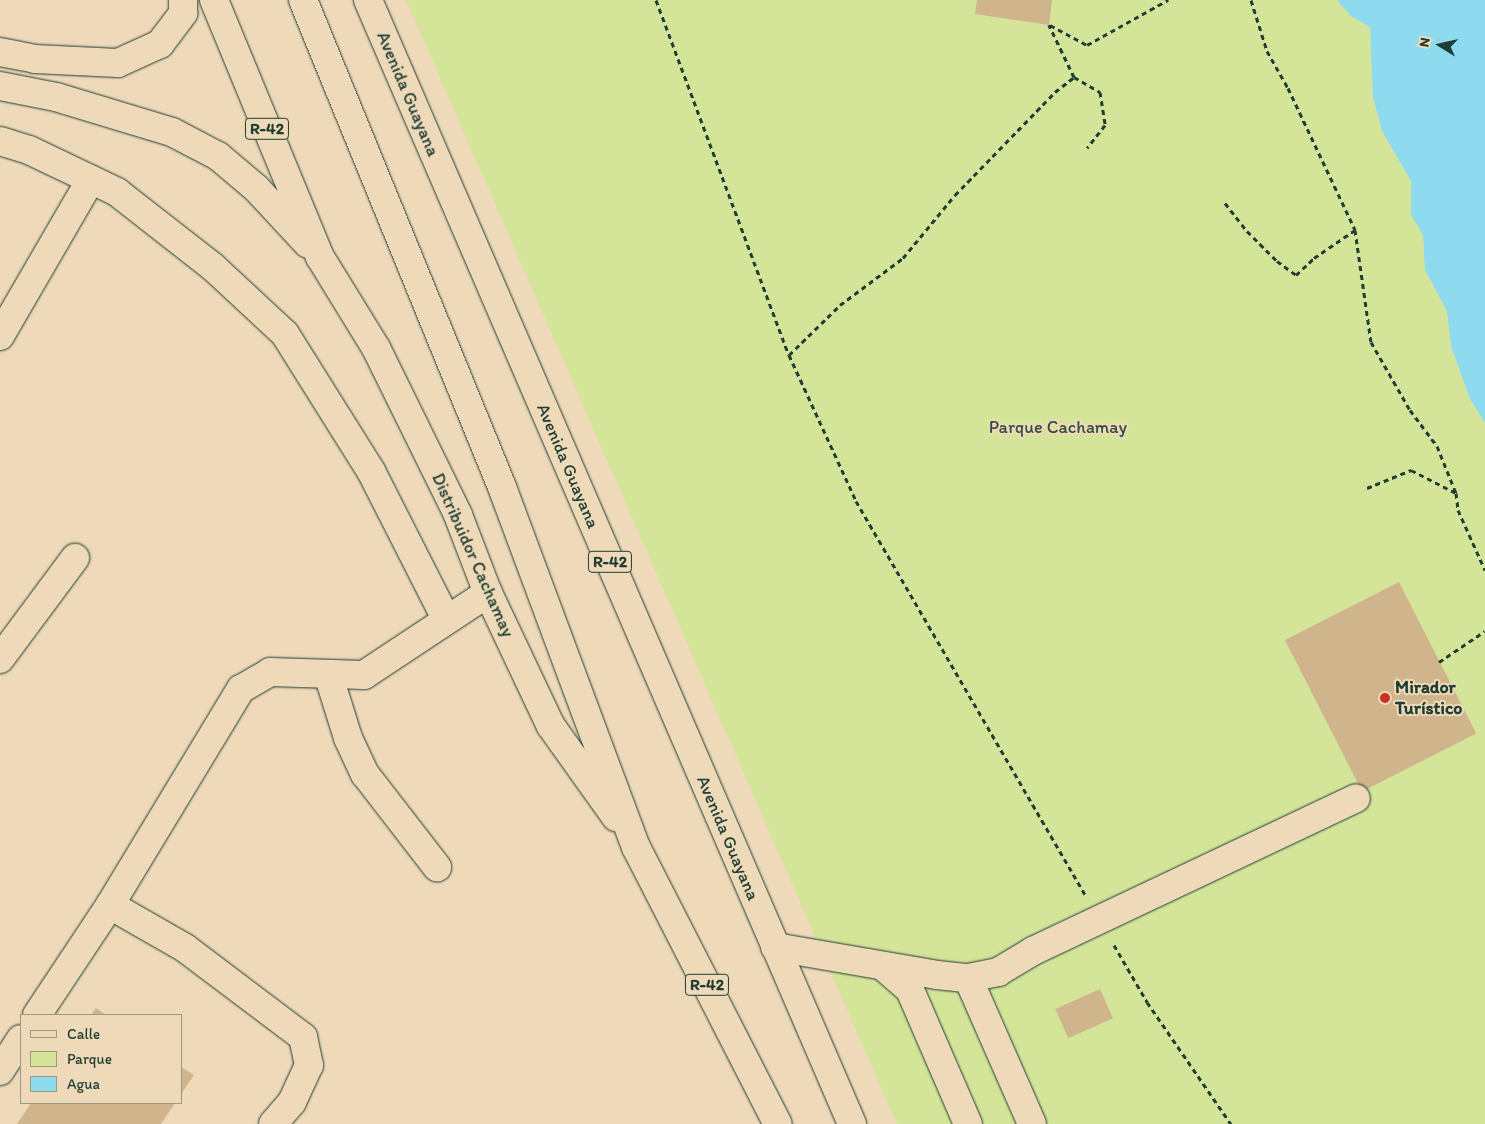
<!DOCTYPE html>
<meta charset="utf-8">
<style>
body{margin:0}
#map{position:relative;width:1485px;height:1124px;overflow:hidden;background:#eed9b8;font-family:Itim,sans-serif}
div>[style]{position:absolute}
[style*='--x']{left:calc(var(--x)*1px);top:calc(var(--y)*1px);width:calc(var(--w)*1px);rotate:calc(var(--a)*1deg)}
.green>*{inset:0;background:#d4e599}
.water>*{inset:0;background:#8edaef}
.building>*{inset:0;background:#d0b48b;transform-origin:0 0}
.path>*{height:3px;margin-top:-1.5px;transform-origin:0;background:repeating-linear-gradient(90deg,#1f3d34 0 5px,transparent 0 9px)}
.roads{filter:drop-shadow(0 0 1px #1f3d34) drop-shadow(0 0 1px #1f3d34)}
.minor>*{height:28px;margin:-14px;padding:0 14px;transform-origin:14px;border-radius:14px;background:#eed9b8}
.major>*{height:28px;margin:-14px;padding:0 14px;transform-origin:14px;border-radius:14px;background:#eed9b8}
.dots>*{width:14px;height:14px;translate:-50% -50%;box-sizing:border-box;border:2px solid #eed9b8;border-radius:50%}
span{translate:-50% -50%;white-space:nowrap;text-align:center;line-height:1.15;-webkit-text-stroke:4px #eed9b8;paint-order:stroke}
.shield-label span{padding:1px 4px;background:#eed9b8;border:1px solid;border-radius:4px;-webkit-text-stroke-width:0}
.shield-label{font-size:16px;color:#1f3d34;font-weight:700}
.street-label{font-size:18px;color:#1f3d34}
.park-label{font-size:18px;color:#314e3e}
.poi-label{font-size:18px;color:#1f3d34;font-weight:700}
.left{translate:0 -50%;text-align:left}
.legend{position:absolute;left:20px;top:1014px;width:162px;height:90px;box-sizing:border-box;background:#eed9b8;border:1px solid #9b9b83;margin:0;padding:6px 9px;list-style:none;font-size:15px;color:#1f3d34}
.legend li{display:flex;align-items:center;gap:10px;height:25px}
.legend b{width:25px;border:1px solid #9b9b83}
.north{position:absolute;left:1415px;top:20px;width:50px;height:50px;-webkit-text-stroke:4px #eed9b8;paint-order:stroke;rotate:280deg;font-size:14px;font-weight:700;line-height:20px;text-align:center;color:#1f3d34}
.north::after{content:'';display:block;margin:auto;width:18px;height:22px;background:#1f3d34;clip-path:polygon(50% 0,100% 100%,50% 72%,0 100%)}
</style>
<div id="map">
<div class="green">
<div style="clip-path:polygon(406px 0,1389px 0,1485px 280px,1485px 1124px,897px 1124px)"></div>
</div>
<div class="water">
<div style="clip-path:polygon(1337px 0,1485px 0,1485px 423px,1470px 399px,1451px 346px,1447px 311px,1425px 270px,1423px 235px,1411px 215px,1411px 181px,1382px 131px,1373px 97px,1370px 27px,1351px 16px)"></div>
</div>
<div class="building">
<div style="clip-path:polygon(977px 0,1052px 0,1049px 25px,975px 14px)"></div>
<div style="left:1399px;top:582px;width:170px;height:128px;rotate:63deg"></div>
<div style="left:1100px;top:989px;width:32px;height:49px;rotate:66deg"></div>
<div style="clip-path:polygon(96px 1008px,106px 1015px,91px 1015px)"></div>
<div style="clip-path:polygon(181px 1067px,194px 1075px,181px 1094px)"></div>
<div style="clip-path:polygon(31px 1103px,175px 1103px,161px 1124px,17px 1124px)"></div>
</div>
<div class="path">
<div style="--x:656;--y:0;--w:379;--a:69.5"></div>
<div style="--x:789;--y:355;--w:161;--a:65.3"></div>
<div style="--x:856;--y:501;--w:455;--a:59.8"></div>
<div style="--x:1251;--y:0;--w:53;--a:72.6"></div>
<div style="--x:1267;--y:51;--w:43;--a:60.4"></div>
<div style="--x:1288;--y:88;--w:157;--a:64.7"></div>
<div style="--x:1050;--y:25;--w:42;--a:28.4"></div>
<div style="--x:1087;--y:45;--w:93;--a:-29.1"></div>
<div style="--x:1074;--y:77;--w:30;--a:30"></div>
<div style="--x:1100;--y:92;--w:33;--a:81"></div>
<div style="--x:1105;--y:125;--w:29;--a:128"></div>
<div style="--x:1225;--y:203;--w:36;--a:52"></div>
<div style="--x:1247;--y:231;--w:42;--a:45"></div>
<div style="--x:1277;--y:261;--w:24;--a:36"></div>
<div style="--x:1296;--y:275;--w:25;--a:-43"></div>
<div style="--x:1314;--y:258;--w:50;--a:-34.3"></div>
<div style="--x:1355;--y:230;--w:113;--a:81.9"></div>
<div style="--x:1371;--y:342;--w:78;--a:60.2"></div>
<div style="--x:1410;--y:410;--w:45;--a:53.1"></div>
<div style="--x:1437;--y:446;--w:51;--a:68"></div>
<div style="--x:789;--y:355;--w:71;--a:-44.4"></div>
<div style="--x:840;--y:305;--w:79;--a:-36.7"></div>
<div style="--x:903;--y:258;--w:82;--a:-50.5"></div>
<div style="--x:955;--y:195;--w:144;--a:-45.8"></div>
<div style="--x:1055;--y:92;--w:24;--a:-38"></div>
<div style="--x:1074;--y:77;--w:58;--a:-115.7"></div>
<div style="--x:1367;--y:488;--w:48;--a:-22.2"></div>
<div style="--x:1411;--y:470;--w:51;--a:27.1"></div>
<div style="--x:1456;--y:493;--w:17;--a:83"></div>
<div style="--x:1458;--y:510;--w:66;--a:65.8"></div>
<div style="--x:1439;--y:662;--w:55;--a:-34"></div>
<div style="--x:1114;--y:945;--w:66;--a:59.9"></div>
<div style="--x:1147;--y:1002;--w:148;--a:55.5"></div>
</div>
<div class="roads">
<div class="minor">
<div style="--x:0;--y:141;--w:30;--a:17"></div>
<div style="--x:29;--y:150;--w:98;--a:25.5"></div>
<div style="--x:117;--y:192;--w:122;--a:38"></div>
<div style="--x:213;--y:267;--w:98;--a:42.9"></div>
<div style="--x:285;--y:334;--w:162;--a:57.9"></div>
<div style="--x:371;--y:471;--w:166;--a:63.1"></div>
<div style="--x:0;--y:336;--w:181;--a:-59.9"></div>
<div style="--x:0;--y:659;--w:126;--a:-53.4"></div>
<div style="--x:328;--y:674;--w:67;--a:72.6"></div>
<div style="--x:348;--y:738;--w:40;--a:65"></div>
<div style="--x:365;--y:774;--w:118;--a:52.3"></div>
<div style="--x:110;--y:905;--w:86;--a:29.8"></div>
<div style="--x:185;--y:948;--w:148;--a:37"></div>
<div style="--x:303;--y:1037;--w:29;--a:78"></div>
<div style="--x:309;--y:1065;--w:41;--a:114.7"></div>
<div style="--x:292;--y:1102;--w:29;--a:131"></div>
<div style="--x:775;--y:947;--w:164;--a:9.8"></div>
<div style="--x:937;--y:975;--w:31;--a:6"></div>
<div style="--x:968;--y:978;--w:31;--a:-11"></div>
<div style="--x:998;--y:972;--w:41;--a:-31"></div>
<div style="--x:1033;--y:951;--w:357;--a:-25.3"></div>
<div style="--x:886;--y:969;--w:32;--a:41"></div>
<div style="--x:910;--y:990;--w:146;--a:66.6"></div>
<div style="--x:968;--y:978;--w:159;--a:66.3"></div>
<div style="--x:37;--y:1015;--w:132;--a:-56.4"></div>
<div style="--x:110;--y:905;--w:253;--a:-58.8"></div>
<div style="--x:241;--y:689;--w:34;--a:-30"></div>
<div style="--x:270;--y:672;--w:94;--a:1.8"></div>
<div style="--x:364;--y:675;--w:149;--a:-33.5"></div>
<div style="--x:0;--y:1071;--w:38;--a:-57"></div>
</div>
<div class="major">
<div style="--x:214;--y:0;--w:278;--a:67.6"></div>
<div style="--x:320;--y:257;--w:107;--a:58.4"></div>
<div style="--x:376;--y:348;--w:186;--a:63.8"></div>
<div style="--x:458;--y:515;--w:84;--a:69"></div>
<div style="--x:488;--y:593;--w:147;--a:64.7"></div>
<div style="--x:551;--y:726;--w:112;--a:54.5"></div>
<div style="--x:303;--y:0;--w:526;--a:67.77"></div>
<div style="--x:502;--y:487;--w:384;--a:69.6"></div>
<div style="--x:636;--y:847;--w:311;--a:62.9"></div>
<div style="--x:368;--y:0;--w:1224;--a:66.7"></div>
<div style="--x:0;--y:52;--w:36;--a:11"></div>
<div style="--x:35;--y:59;--w:83;--a:2.8"></div>
<div style="--x:118;--y:63;--w:46;--a:-24.3"></div>
<div style="--x:160;--y:44;--w:39;--a:-53"></div>
<div style="--x:183;--y:13;--w:13;--a:-90"></div>
<div style="--x:0;--y:86;--w:57;--a:11.1"></div>
<div style="--x:56;--y:97;--w:121;--a:16.8"></div>
<div style="--x:172;--y:132;--w:52;--a:27.6"></div>
<div style="--x:218;--y:156;--w:50;--a:40.1"></div>
<div style="--x:256;--y:188;--w:76;--a:47.1"></div>
</div>
</div>
<div class="dots">
<div style="left:1385px;top:698px;background:#c8321e"></div>
</div>
<div class="shield-label">
<span style="left:267px;top:129px">R-42</span>
<span style="left:610px;top:562px">R-42</span>
<span style="left:707px;top:985px">R-42</span>
</div>
<div class="street-label">
<span style="left:408px;top:94px;rotate:67deg">Avenida Guayana</span>
<span style="left:568px;top:466px;rotate:67deg">Avenida Guayana</span>
<span style="left:473px;top:555px;rotate:66deg">Distribuidor Cachamay</span>
<span style="left:728px;top:838px;rotate:67deg">Avenida Guayana</span>
</div>
<div class="park-label">
<span style="left:1058px;top:427px">Parque Cachamay</span>
</div>
<div class="poi-label">
<span class="left" style="left:1395px;top:698px">Mirador<br>Turístico</span>
</div>
<ul class="legend">
<li><b style="height:6px;background:#eed9b8"></b>Calle</li>
<li><b style="height:14px;background:#d4e599"></b>Parque</li>
<li><b style="height:14px;background:#8edaef"></b>Agua</li>
</ul>
<div class="north">N</div>
</div>
